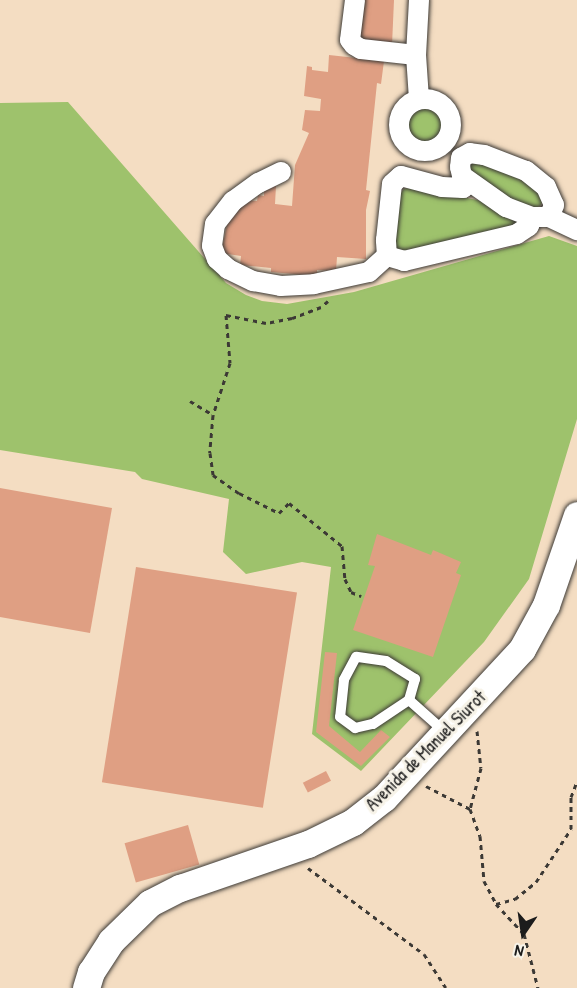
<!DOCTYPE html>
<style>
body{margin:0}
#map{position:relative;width:577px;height:988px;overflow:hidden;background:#f4ddc2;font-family:"Patrick Hand",sans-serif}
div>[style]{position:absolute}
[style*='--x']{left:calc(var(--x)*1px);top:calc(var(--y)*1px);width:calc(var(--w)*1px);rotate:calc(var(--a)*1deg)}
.green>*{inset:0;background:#9ec26c}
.round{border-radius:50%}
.building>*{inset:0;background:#df9f83;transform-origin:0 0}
.path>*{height:3px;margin-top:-1.5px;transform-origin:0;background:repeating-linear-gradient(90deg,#3c3935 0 4.5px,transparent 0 9px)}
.roads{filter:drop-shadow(0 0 2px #3c3935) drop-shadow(0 0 2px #3c3935)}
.lane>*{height:10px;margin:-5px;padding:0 5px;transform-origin:5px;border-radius:5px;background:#fff}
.street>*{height:20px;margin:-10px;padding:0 10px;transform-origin:10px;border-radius:10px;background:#fff}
.street>.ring{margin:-10px;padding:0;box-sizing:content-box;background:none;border:20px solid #fff;border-radius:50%}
.secondary>*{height:27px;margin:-13.5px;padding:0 13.5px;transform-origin:13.5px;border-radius:13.5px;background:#fff}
span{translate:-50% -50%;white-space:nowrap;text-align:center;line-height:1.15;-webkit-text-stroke:6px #f7f3e8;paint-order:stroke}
.street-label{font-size:18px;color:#1c1c1c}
.north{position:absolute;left:493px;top:904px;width:60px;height:60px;-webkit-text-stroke:4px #f7f3e8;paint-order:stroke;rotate:193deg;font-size:16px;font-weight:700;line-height:24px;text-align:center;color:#1c1c1c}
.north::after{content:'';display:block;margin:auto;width:21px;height:27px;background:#1c1c1c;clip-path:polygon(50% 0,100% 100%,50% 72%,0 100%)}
</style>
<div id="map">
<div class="green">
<div style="clip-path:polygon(68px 102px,226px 283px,246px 295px,262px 301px,287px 304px,354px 292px,549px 236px,577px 246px,577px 419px,529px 579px,484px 642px,361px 771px,312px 734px,331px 567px,302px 562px,246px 574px,223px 552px,229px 499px,142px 479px,135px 472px,0 450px,0 103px)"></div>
<div class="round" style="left:405px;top:105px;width:40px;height:40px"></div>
<div style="clip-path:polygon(473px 162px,521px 173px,544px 199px,540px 206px,533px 209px,522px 207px,470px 174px,469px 167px)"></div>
<div style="clip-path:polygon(412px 187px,482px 201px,515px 217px,516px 222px,514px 228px,409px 253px,398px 250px,392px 243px,398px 196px,404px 189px)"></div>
</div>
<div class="building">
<div style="clip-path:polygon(363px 0,394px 0,392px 45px,358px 42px)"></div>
<div style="clip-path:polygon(329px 55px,384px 61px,381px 84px,377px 83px,366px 190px,370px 191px,366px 210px,366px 259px,337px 257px,336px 271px,317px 270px,317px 276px,271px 272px,271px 268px,240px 265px,241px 256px,221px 253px,229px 215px,235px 215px,245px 200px,257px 201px,258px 195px,264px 196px,264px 185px,276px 186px,275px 204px,292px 206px,295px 165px,309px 133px,302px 130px,305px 110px,320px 111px,321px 99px,304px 96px,307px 66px,312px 67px,312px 70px,328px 72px)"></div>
<div style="clip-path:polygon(0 488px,112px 508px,90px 633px,0 617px)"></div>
<div style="clip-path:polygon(377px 534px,431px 555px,433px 550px,461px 562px,456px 573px,461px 575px,433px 657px,353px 630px,375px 566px,368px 565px)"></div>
<div style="left:136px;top:567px;width:163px;height:218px;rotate:9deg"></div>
<div style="clip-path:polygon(325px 652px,337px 653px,329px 726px,360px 752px,381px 730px,390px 737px,361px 766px,316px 732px)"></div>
<div style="left:326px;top:771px;width:11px;height:26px;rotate:63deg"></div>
<div style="left:188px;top:825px;width:41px;height:66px;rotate:74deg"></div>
</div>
<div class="path">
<div style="--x:328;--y:301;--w:9;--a:139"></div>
<div style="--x:321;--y:307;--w:31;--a:159"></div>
<div style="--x:292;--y:318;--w:26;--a:169"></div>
<div style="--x:266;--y:323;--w:41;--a:-168.7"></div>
<div style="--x:226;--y:315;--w:48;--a:85.2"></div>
<div style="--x:230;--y:363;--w:55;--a:108.1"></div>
<div style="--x:213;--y:415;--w:38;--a:95"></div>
<div style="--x:210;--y:453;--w:22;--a:82"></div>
<div style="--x:213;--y:475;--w:32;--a:35"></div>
<div style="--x:239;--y:493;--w:45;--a:26.6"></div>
<div style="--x:279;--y:513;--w:14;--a:-45"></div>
<div style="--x:289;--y:503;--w:68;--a:39.1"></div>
<div style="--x:342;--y:546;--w:33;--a:85"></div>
<div style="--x:345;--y:579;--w:14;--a:65"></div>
<div style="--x:351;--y:592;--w:11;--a:22"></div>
<div style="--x:190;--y:401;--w:27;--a:31"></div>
<div style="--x:477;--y:731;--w:37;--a:84"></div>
<div style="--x:481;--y:768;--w:42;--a:105"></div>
<div style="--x:470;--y:809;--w:29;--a:70"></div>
<div style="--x:480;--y:836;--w:45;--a:84.9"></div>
<div style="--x:484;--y:881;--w:26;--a:62"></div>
<div style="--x:496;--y:904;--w:41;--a:47"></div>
<div style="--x:524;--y:934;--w:56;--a:75.5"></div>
<div style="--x:426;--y:786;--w:50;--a:27.6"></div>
<div style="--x:308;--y:868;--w:144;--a:36.6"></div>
<div style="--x:424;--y:954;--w:40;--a:57.1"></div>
<div style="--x:496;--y:904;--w:20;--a:-15"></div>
<div style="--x:515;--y:899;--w:27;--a:-39"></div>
<div style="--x:536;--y:882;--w:64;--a:-56.6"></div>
<div style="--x:571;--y:829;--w:32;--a:-90"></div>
<div style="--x:571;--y:797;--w:17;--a:-69"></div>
</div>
<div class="roads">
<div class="lane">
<div style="--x:409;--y:700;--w:22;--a:-74"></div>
<div style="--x:415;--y:679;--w:34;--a:-148"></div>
<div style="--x:386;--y:661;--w:30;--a:-172"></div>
<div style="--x:356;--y:657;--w:26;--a:118"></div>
<div style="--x:344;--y:680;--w:37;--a:96"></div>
<div style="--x:340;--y:717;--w:19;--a:36"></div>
<div style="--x:355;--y:728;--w:18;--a:-13"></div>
<div style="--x:373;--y:724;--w:43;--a:-33.7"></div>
<div style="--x:409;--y:700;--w:48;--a:41.6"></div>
</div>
<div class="street">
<div style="--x:355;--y:0;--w:40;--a:97.1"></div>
<div style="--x:350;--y:40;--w:6;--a:51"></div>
<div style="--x:354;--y:45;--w:8;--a:30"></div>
<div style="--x:361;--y:49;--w:55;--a:6.2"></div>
<div style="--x:419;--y:0;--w:55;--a:93.1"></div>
<div style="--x:416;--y:55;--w:44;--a:86.1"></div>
<div class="ring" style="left:399px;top:99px;width:32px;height:32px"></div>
<div style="--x:281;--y:172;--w:25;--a:154"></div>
<div style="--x:258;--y:183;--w:31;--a:144"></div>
<div style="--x:233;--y:201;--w:29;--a:128"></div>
<div style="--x:215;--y:224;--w:22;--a:98"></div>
<div style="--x:212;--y:246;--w:14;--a:69"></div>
<div style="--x:217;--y:259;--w:15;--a:42"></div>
<div style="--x:228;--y:269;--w:28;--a:26"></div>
<div style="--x:253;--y:281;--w:28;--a:10"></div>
<div style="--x:281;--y:286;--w:33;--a:-3"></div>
<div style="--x:314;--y:284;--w:56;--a:-12.3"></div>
<div style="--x:369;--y:272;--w:24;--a:-42"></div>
<div style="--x:549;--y:217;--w:13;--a:-67"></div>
<div style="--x:554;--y:205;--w:20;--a:-114"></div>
<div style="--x:546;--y:187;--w:26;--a:-141"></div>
<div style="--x:526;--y:171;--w:45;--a:-159.1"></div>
<div style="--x:484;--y:155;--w:14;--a:-172"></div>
<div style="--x:470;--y:153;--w:10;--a:151"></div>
<div style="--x:461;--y:158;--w:9;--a:96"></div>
<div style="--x:460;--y:167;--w:9;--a:77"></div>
<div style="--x:462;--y:176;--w:54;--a:35.2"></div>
<div style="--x:506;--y:207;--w:28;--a:21"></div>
<div style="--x:532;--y:217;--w:17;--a:0"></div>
<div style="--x:549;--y:217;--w:31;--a:25"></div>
<div style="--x:387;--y:256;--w:18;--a:16"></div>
<div style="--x:404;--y:261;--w:116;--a:-13.4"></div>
<div style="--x:517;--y:234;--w:14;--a:-34"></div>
<div style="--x:529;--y:226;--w:9;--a:-72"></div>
<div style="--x:387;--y:256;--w:16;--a:-94"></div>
<div style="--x:386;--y:240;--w:56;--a:-83.9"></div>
<div style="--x:392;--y:184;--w:12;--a:-42"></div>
<div style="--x:401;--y:176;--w:42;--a:15"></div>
<div style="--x:442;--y:187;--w:21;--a:3"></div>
<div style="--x:463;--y:188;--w:8;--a:-40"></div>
</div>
<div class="secondary">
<div style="--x:86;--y:988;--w:17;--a:-73"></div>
<div style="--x:91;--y:972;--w:37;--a:-57"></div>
<div style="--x:111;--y:941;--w:54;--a:-44.3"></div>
<div style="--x:150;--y:903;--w:34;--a:-27"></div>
<div style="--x:180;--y:888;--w:135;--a:-19"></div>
<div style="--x:308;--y:844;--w:50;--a:-26.1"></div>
<div style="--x:353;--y:822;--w:39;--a:-38"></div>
<div style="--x:384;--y:798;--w:203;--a:-47.2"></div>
<div style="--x:522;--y:649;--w:50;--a:-61.4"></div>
<div style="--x:546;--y:605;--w:95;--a:-71"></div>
</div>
</div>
<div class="street-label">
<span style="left:426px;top:751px;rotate:-45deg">Avenida de Manuel Siurot</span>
</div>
<div class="north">N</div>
</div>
